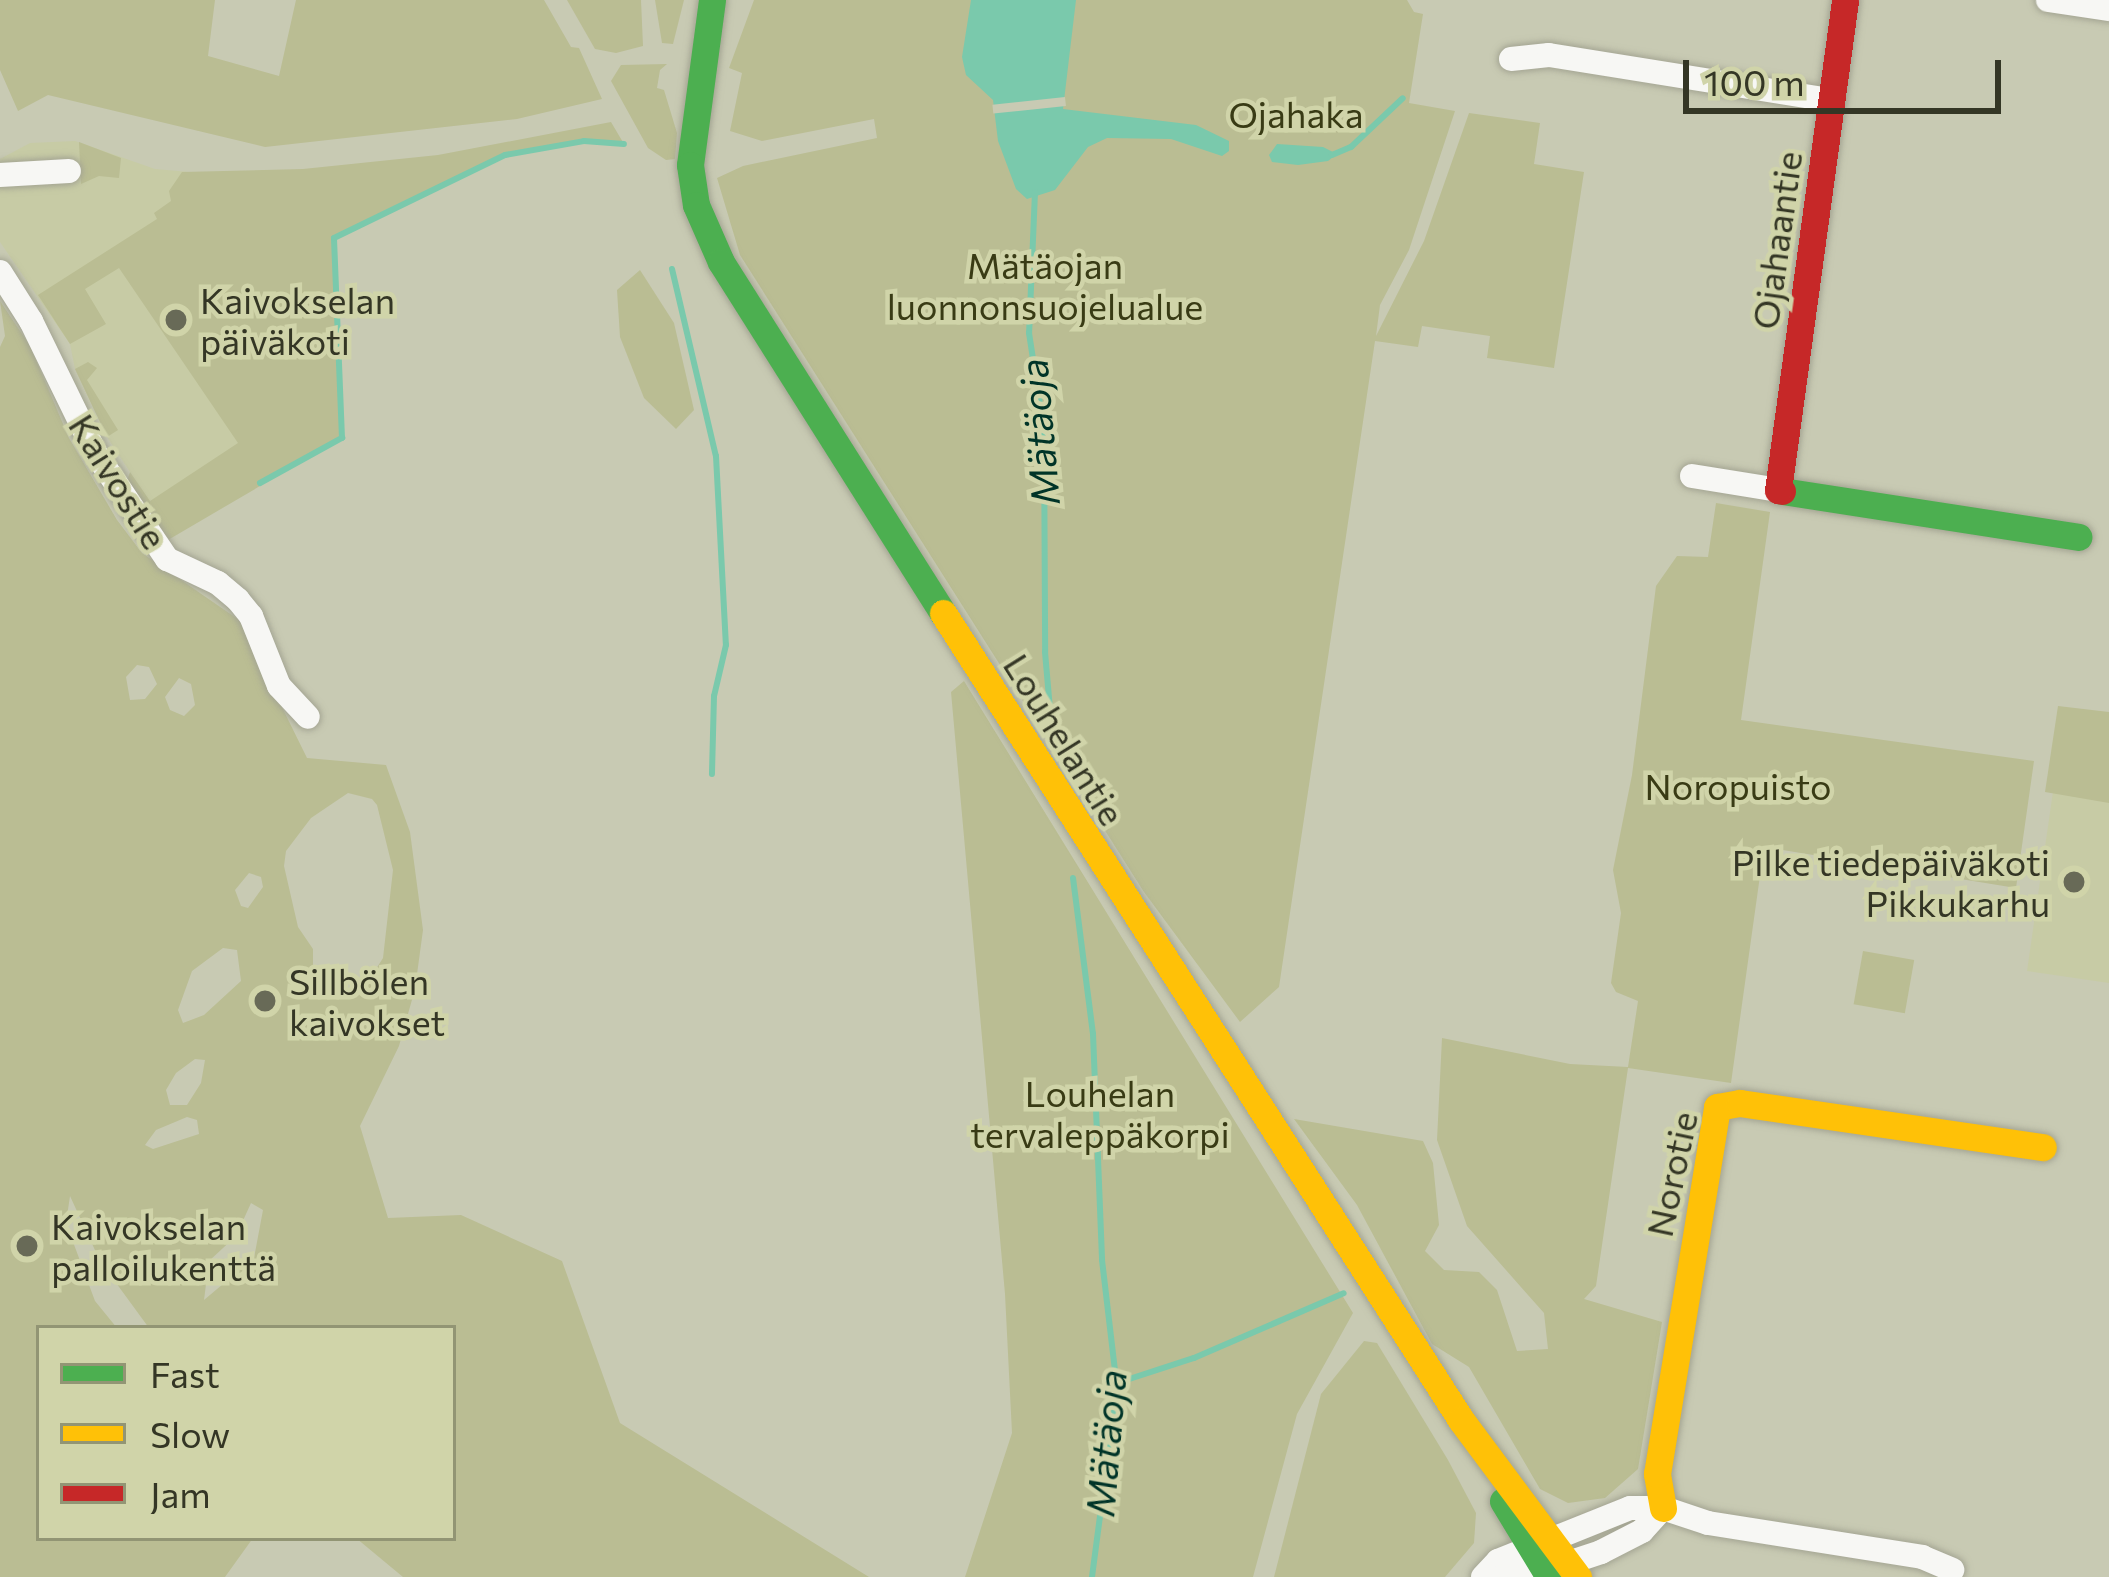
<!DOCTYPE html>
<meta charset="utf-8">
<style>
body{margin:0}
#map{position:relative;width:2109px;height:1577px;overflow:hidden;background:#c8cab3;font-family:Commissioner,sans-serif}
div>[style]{position:absolute}
[style*='--x']{left:calc(var(--x)*1px);top:calc(var(--y)*1px);width:calc(var(--w)*1px);rotate:calc(var(--a)*1deg)}
.built>*{inset:0;background:#c7cba5}
.green>*{inset:0;background:#babd93;transform-origin:0 0}
.water>*{inset:0;background:#7ac9ac}
.pier>*{inset:0;background:#c8cab3;transform-origin:0 0}
.stream>*{height:6px;margin:-3px;padding:0 3px;transform-origin:3px;border-radius:3px;background:#7ac9ac}
.roads{filter:drop-shadow(0 0 3px #a4a593) drop-shadow(0 0 3px #a4a593)}
.street>*{height:24px;margin:-12px;padding:0 12px;transform-origin:12px;border-radius:12px;background:#f7f7f4}
.fast>*{height:27px;margin:-13.5px;padding:0 13.5px;transform-origin:13.5px;border-radius:13.5px;background:#4caf50}
.slow>*{height:27px;margin:-13.5px;padding:0 13.5px;transform-origin:13.5px;border-radius:13.5px;background:#ffc107}
.jam>*{height:27px;margin:-13.5px;padding:0 13.5px;transform-origin:13.5px;border-radius:13.5px;background:#c62828}
.dots>*{width:33px;height:33px;translate:-50% -50%;box-sizing:border-box;border:6px solid #d0d4a9;border-radius:50%}
span{translate:-50% -50%;white-space:nowrap;text-align:center;line-height:1.15;-webkit-text-stroke:9px #d0d4a9;paint-order:stroke}
.park-label{font-size:36px;color:#393b15}
.street-label{font-size:36px;color:#343625}
.poi-label{font-size:36px;color:#343625}
.left{translate:0 -50%;text-align:left}
.right{translate:-100% -50%;text-align:right}
.water-label{font-size:39px;color:#003428;font-style:italic}
.legend{position:absolute;left:36px;top:1325px;width:420px;height:216px;box-sizing:border-box;background:#d0d4a9;border:3px solid #929574;margin:0;padding:15px 21px;list-style:none;font-size:36px;color:#343625}
.legend li{display:flex;align-items:center;gap:24px;height:60px}
.legend b{width:60px;border:3px solid #929574}
.scale{position:absolute;left:1683px;top:60px;width:318px;height:54px;box-sizing:border-box;border:6px solid #343625;border-top:0;padding-left:15px;font-size:36px;line-height:42px;white-space:nowrap;color:#343625;-webkit-text-stroke:9px #d0d4a9;paint-order:stroke}
</style>
<div id="map">
<div class="built">
<div style="clip-path:polygon(75px 141px,155px 169px,200px 173px,295px 461px,167px 540px,155px 510px,107px 437px,75px 369px,70px 344px,0 242px,0 159px,30px 143px)"></div>
<div style="clip-path:polygon(2054px 785px,2109px 793px,2109px 983px,2027px 971px)"></div>
</div>
<div class="green">
<div style="clip-path:polygon(0 0,215px 0,208px 56px,279px 76px,296px 0,544px 0,571px 47px,579px 48px,602px 99px,517px 119px,265px 147px,48px 95px,18px 111px,0 70px)"></div>
<div style="clip-path:polygon(567px 0,641px 0,643px 46px,616px 53px,595px 49px)"></div>
<div style="clip-path:polygon(655px 0,684px 0,673px 44px,662px 43px)"></div>
<div style="clip-path:polygon(754px 0,1407px 0,1414px 12px,1423px 14px,1409px 103px,1455px 111px,1409px 250px,1380px 305px,1376px 336px,1424px 241px,1469px 113px,1540px 123px,1534px 164px,1584px 172px,1554px 368px,1487px 358px,1490px 336px,1422px 326px,1418px 347px,1375px 341px,1279px 987px,1240px 1022px,1144px 892px,740px 255px,717px 178px,743px 166px,877px 138px,874px 119px,762px 141px,730px 131px,742px 73px,729px 68px)"></div>
<div style="clip-path:polygon(667px 64px,660px 70px,657px 88px,664px 90px,677px 133px,675px 159px,666px 160px,648px 148px,611px 81px,621px 65px)"></div>
<div style="clip-path:polygon(611px 122px,624px 144px,584px 141px,505px 155px,334px 238px,342px 438px,168px 540px,126px 484px,130px 472px,150px 501px,238px 443px,119px 268px,85px 289px,106px 324px,70px 344px,38px 295px,157px 219px,154px 213px,171px 201px,169px 191px,182px 172px,303px 169px,438px 155px)"></div>
<div style="clip-path:polygon(79px 142px,121px 158px,119px 178px,99px 176px,81px 184px)"></div>
<div style="clip-path:polygon(640px 270px,674px 323px,694px 410px,676px 429px,644px 398px,620px 337px,617px 290px)"></div>
<div style="clip-path:polygon(evenodd,0 301px,30px 346px,69px 438px,117px 520px,142px 553px,239px 620px,307px 758px,386px 765px,410px 832px,423px 930px,415px 989px,399px 1046px,360px 1126px,388px 1218px,461px 1215px,562px 1261px,620px 1423px,869px 1577px,403px 1577px,356px 1538px,453px 1538px,453px 1328px,149px 1328px,100px 1261px,70px 1196px,66px 1223px,95px 1301px,117px 1328px,39px 1328px,39px 1538px,253px 1538px,225px 1577px,0 1577px,0 347px,5px 336px,0 301px,137px 665px,149px 667px,157px 684px,145px 699px,130px 700px,126px 677px,137px 665px,0 301px,179px 678px,191px 684px,195px 705px,184px 716px,170px 710px,165px 697px,179px 678px,0 301px,348px 793px,372px 799px,377px 805px,393px 870px,383px 958px,371px 977px,346px 993px,313px 983px,313px 949px,298px 927px,284px 866px,286px 851px,311px 818px,348px 793px,0 301px,249px 873px,261px 877px,263px 887px,248px 908px,241px 906px,235px 890px,249px 873px,0 301px,223px 948px,237px 950px,241px 981px,204px 1015px,183px 1023px,178px 1010px,192px 971px,223px 948px,0 301px,195px 1059px,205px 1060px,201px 1083px,187px 1105px,170px 1105px,166px 1090px,176px 1073px,195px 1059px,0 301px,187px 1117px,197px 1120px,199px 1134px,153px 1149px,145px 1145px,156px 1130px,187px 1117px,0 301px,251px 1203px,263px 1210px,254px 1258px,204px 1300px,209px 1261px,236px 1236px,251px 1203px)"></div>
<div style="clip-path:polygon(88px 362px,97px 368px,87px 380px,118px 430px,107px 437px,75px 369px)"></div>
<div style="clip-path:polygon(1716px 503px,1770px 512px,1741px 720px,2034px 761px,2016px 888px,1764px 847px,1731px 1083px,1628px 1068px,1596px 1286px,1584px 1299px,1662px 1322px,1638px 1469px,1605px 1498px,1568px 1503px,1540px 1489px,1469px 1367px,1432px 1344px,1357px 1205px,1294px 1119px,1423px 1141px,1433px 1163px,1439px 1225px,1425px 1251px,1444px 1270px,1479px 1272px,1497px 1290px,1517px 1351px,1548px 1349px,1544px 1313px,1467px 1226px,1437px 1140px,1442px 1038px,1570px 1064px,1628px 1067px,1638px 1001px,1616px 992px,1611px 983px,1621px 913px,1613px 870px,1632px 775px,1656px 586px,1677px 556px,1708px 557px)"></div>
<div style="clip-path:polygon(964px 681px,1353px 1313px,1297px 1414px,1253px 1577px,965px 1577px,1012px 1433px,1005px 1294px,951px 692px)"></div>
<div style="clip-path:polygon(2058px 706px,2109px 712px,2109px 803px,2045px 792px)"></div>
<div style="left:1863px;top:951px;width:52px;height:54px;rotate:10deg"></div>
<div style="clip-path:polygon(1364px 1341px,1377px 1343px,1448px 1460px,1476px 1513px,1474px 1543px,1445px 1577px,1274px 1577px,1321px 1394px)"></div>
</div>
<div class="water">
<div style="clip-path:polygon(971px 0,1076px 0,1063px 109px,1196px 125px,1229px 141px,1229px 151px,1222px 156px,1171px 139px,1107px 138px,1088px 147px,1055px 190px,1027px 199px,1016px 189px,998px 141px,993px 100px,966px 75px,962px 57px)"></div>
<div style="clip-path:polygon(1277px 144px,1323px 147px,1337px 154px,1328px 161px,1298px 165px,1272px 162px,1269px 155px)"></div>
</div>
<div class="pier">
<div style="left:1065px;top:97px;width:9px;height:73px;rotate:84deg"></div>
</div>
<div class="stream">
<div style="--x:1332;--y:155;--w:21;--a:-23"></div>
<div style="--x:1351;--y:147;--w:71;--a:-43.3"></div>
<div style="--x:1035;--y:192;--w:141;--a:92.4"></div>
<div style="--x:1029;--y:333;--w:98;--a:81.2"></div>
<div style="--x:1044;--y:430;--w:222;--a:89.7"></div>
<div style="--x:1045;--y:652;--w:69;--a:85"></div>
<div style="--x:672;--y:269;--w:192;--a:76.8"></div>
<div style="--x:716;--y:456;--w:189;--a:87"></div>
<div style="--x:726;--y:645;--w:52;--a:103.2"></div>
<div style="--x:714;--y:696;--w:78;--a:91.5"></div>
<div style="--x:260;--y:483;--w:94;--a:-28.8"></div>
<div style="--x:342;--y:438;--w:200;--a:-92.3"></div>
<div style="--x:334;--y:238;--w:190;--a:-25.9"></div>
<div style="--x:505;--y:155;--w:80;--a:-10"></div>
<div style="--x:584;--y:141;--w:40;--a:4.3"></div>
<div style="--x:1073;--y:878;--w:157;--a:82.7"></div>
<div style="--x:1093;--y:1034;--w:226;--a:87.7"></div>
<div style="--x:1102;--y:1260;--w:128;--a:83.3"></div>
<div style="--x:1117;--y:1387;--w:192;--a:97.5"></div>
<div style="--x:1117;--y:1383;--w:81;--a:-18"></div>
<div style="--x:1194;--y:1358;--w:163;--a:-23.4"></div>
</div>
<div class="roads">
<div class="street">
<div style="--x:2048;--y:0;--w:62;--a:8.4"></div>
<div style="--x:1511;--y:59;--w:38;--a:-6"></div>
<div style="--x:1549;--y:55;--w:286;--a:9.1"></div>
<div style="--x:0;--y:175;--w:69;--a:-3.3"></div>
<div style="--x:0;--y:272;--w:58;--a:57.7"></div>
<div style="--x:31;--y:321;--w:148;--a:64"></div>
<div style="--x:96;--y:454;--w:127;--a:55.9"></div>
<div style="--x:167;--y:559;--w:56;--a:25.2"></div>
<div style="--x:218;--y:583;--w:26;--a:40"></div>
<div style="--x:238;--y:600;--w:21;--a:51"></div>
<div style="--x:251;--y:616;--w:75;--a:68.2"></div>
<div style="--x:279;--y:686;--w:42;--a:46.9"></div>
<div style="--x:1692;--y:476;--w:87;--a:9.2"></div>
<div style="--x:1483;--y:1577;--w:22;--a:-47"></div>
<div style="--x:1498;--y:1561;--w:142;--a:-21.9"></div>
<div style="--x:1630;--y:1508;--w:33;--a:0"></div>
<div style="--x:1663;--y:1508;--w:47;--a:18.4"></div>
<div style="--x:1708;--y:1523;--w:217;--a:9"></div>
<div style="--x:1922;--y:1557;--w:33;--a:23"></div>
<div style="--x:1502;--y:1577;--w:42;--a:-8.1"></div>
<div style="--x:1544;--y:1571;--w:60;--a:-18.4"></div>
<div style="--x:1601;--y:1552;--w:46;--a:-27.1"></div>
<div style="--x:1642;--y:1531;--w:31;--a:-48"></div>
</div>
<div class="fast">
<div style="--x:712;--y:0;--w:166;--a:97.6"></div>
<div style="--x:690;--y:165;--w:40;--a:81.5"></div>
<div style="--x:696;--y:205;--w:62;--a:66.3"></div>
<div style="--x:721;--y:262;--w:415;--a:57.7"></div>
<div style="--x:1782;--y:491;--w:300;--a:8.8"></div>
<div style="--x:1503;--y:1501;--w:89;--a:58.8"></div>
</div>
<div class="slow">
<div style="--x:943;--y:613;--w:959;--a:57.3"></div>
<div style="--x:1461;--y:1420;--w:196;--a:53.3"></div>
<div style="--x:1663;--y:1508;--w:35;--a:-100"></div>
<div style="--x:1657;--y:1474;--w:372;--a:-80.7"></div>
<div style="--x:1717;--y:1107;--w:23;--a:-10"></div>
<div style="--x:1740;--y:1103;--w:306;--a:8.3"></div>
</div>
<div class="jam">
<div style="--x:1782;--y:491;--w:4;--a:-166"></div>
<div style="--x:1778;--y:490;--w:495;--a:-82.2"></div>
</div>
</div>
<div class="dots">
<div style="left:176px;top:320px;background:#686a57"></div>
<div style="left:2074px;top:882px;background:#686a57"></div>
<div style="left:265px;top:1001px;background:#686a57"></div>
<div style="left:27px;top:1246px;background:#686a57"></div>
</div>
<div class="park-label">
<span style="left:1296px;top:114px">Ojahaka</span>
<span style="left:1045px;top:285px">Mätäojan<br>luonnonsuojelualue</span>
<span style="left:1738px;top:786px">Noropuisto</span>
<span style="left:1100px;top:1113px">Louhelan<br>tervaleppäkorpi</span>
</div>
<div class="street-label">
<span style="left:1776px;top:240px;rotate:-82deg">Ojahaantie</span>
<span style="left:119px;top:481px;rotate:58deg">Kaivostie</span>
<span style="left:1065px;top:739px;rotate:58deg">Louhelantie</span>
<span style="left:1671px;top:1174px;rotate:-78deg">Norotie</span>
</div>
<div class="poi-label">
<span class="left" style="left:200px;top:320px">Kaivokselan<br>päiväkoti</span>
<span class="right" style="left:2050px;top:882px">Pilke tiedepäiväkoti<br>Pikkukarhu</span>
<span class="left" style="left:289px;top:1001px">Sillbölen<br>kaivokset</span>
<span class="left" style="left:51px;top:1246px">Kaivokselan<br>palloilukenttä</span>
</div>
<div class="water-label">
<span style="left:1038px;top:432px;rotate:-95deg">Mätäoja</span>
<span style="left:1105px;top:1443px;rotate:-85deg">Mätäoja</span>
</div>
<ul class="legend">
<li><b style="height:15px;background:#4caf50"></b>Fast</li>
<li><b style="height:15px;background:#ffc107"></b>Slow</li>
<li><b style="height:15px;background:#c62828"></b>Jam</li>
</ul>
<div class="scale">100 m</div>
</div>
